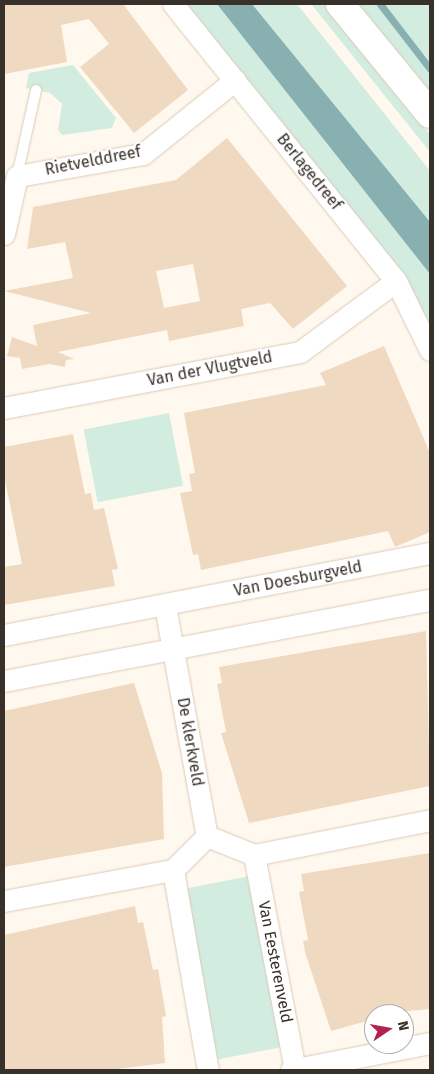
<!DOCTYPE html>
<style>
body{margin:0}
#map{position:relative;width:434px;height:1074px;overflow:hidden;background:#fff8ef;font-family:"Fira Sans",sans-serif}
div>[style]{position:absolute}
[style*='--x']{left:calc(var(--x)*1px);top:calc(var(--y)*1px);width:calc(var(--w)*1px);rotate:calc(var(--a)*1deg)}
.green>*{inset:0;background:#d2ede0;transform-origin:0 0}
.water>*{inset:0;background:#89b0b0}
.stream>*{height:7px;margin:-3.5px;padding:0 3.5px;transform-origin:3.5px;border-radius:3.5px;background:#89b0b0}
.building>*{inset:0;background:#efd9c0}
.roads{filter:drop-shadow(0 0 1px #dbcab6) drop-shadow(0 0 1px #dbcab6)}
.lane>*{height:10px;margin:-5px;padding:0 5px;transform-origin:5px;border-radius:5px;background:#fff}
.street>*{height:21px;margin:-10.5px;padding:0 10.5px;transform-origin:10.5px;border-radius:10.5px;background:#fff}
.secondary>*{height:28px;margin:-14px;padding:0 14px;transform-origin:14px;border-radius:14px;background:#fff}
span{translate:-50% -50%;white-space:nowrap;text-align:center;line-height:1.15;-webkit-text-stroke:4px #fff;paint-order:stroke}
.street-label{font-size:16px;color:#383129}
.frame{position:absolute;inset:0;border:5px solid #383129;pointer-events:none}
.north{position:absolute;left:364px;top:1004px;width:50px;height:50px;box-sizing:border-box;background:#fff;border:1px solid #afada9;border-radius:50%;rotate:78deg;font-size:14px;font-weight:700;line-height:20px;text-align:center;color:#383129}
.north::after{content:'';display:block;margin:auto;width:18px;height:22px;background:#b3224c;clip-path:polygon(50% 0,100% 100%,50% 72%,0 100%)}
</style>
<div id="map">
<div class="green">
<div style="clip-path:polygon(181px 4px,297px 4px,430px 171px,430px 330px)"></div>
<div style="clip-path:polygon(311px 4px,325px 4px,430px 134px,430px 152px)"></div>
<div style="clip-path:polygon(357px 4px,430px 4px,430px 95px)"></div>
<div style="clip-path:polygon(73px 65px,116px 118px,112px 128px,62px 135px,58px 130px,62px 104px,50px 93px,26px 88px,29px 73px)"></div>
<div style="left:169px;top:413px;width:74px;height:87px;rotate:79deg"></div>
<div style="left:250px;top:876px;width:174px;height:67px;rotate:79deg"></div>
</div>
<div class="water">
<div style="clip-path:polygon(217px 4px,252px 4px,430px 222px,430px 274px)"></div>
</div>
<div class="stream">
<div style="--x:380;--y:4;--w:82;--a:52.4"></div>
</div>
<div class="building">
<div style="clip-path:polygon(4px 4px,123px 4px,188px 90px,134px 133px,80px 67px,109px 44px,89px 19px,61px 25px,67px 62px,4px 74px)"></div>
<div style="clip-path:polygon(evenodd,227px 138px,347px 286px,293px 329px,270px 303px,241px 309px,244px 326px,169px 341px,167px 330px,58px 352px,74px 359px,66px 360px,65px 367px,49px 364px,22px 369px,20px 358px,7px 356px,12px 337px,37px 346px,33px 325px,91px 313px,4px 291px,73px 278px,65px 242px,27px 249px,33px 207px,176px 180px,227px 138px,193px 264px,200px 301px,164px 308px,156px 271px,193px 264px)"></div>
<div style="clip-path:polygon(384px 346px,430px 453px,430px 532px,395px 547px,388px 531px,201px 570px,198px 554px,193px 555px,180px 493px,192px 491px,189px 474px,195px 473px,184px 413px,326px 385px,320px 373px)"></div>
<div style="clip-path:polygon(73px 434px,85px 494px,91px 493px,94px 510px,104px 508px,118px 569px,112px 570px,115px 586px,4px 605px,4px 567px,22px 564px,4px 475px,4px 447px)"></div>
<div style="clip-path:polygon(426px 631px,430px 786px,249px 823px,221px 733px,226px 732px,217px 684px,222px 683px,219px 667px)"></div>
<div style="clip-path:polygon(134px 683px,162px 773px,164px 839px,4px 867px,4px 711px)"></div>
<div style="clip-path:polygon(430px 853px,430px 1009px,374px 1014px,374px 1019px,331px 1031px,305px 952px,303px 941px,308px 940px,299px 892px,304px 891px,301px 874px)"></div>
<div style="clip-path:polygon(135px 906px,138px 923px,143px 922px,153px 970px,158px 969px,166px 1016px,162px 1017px,165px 1063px,110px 1070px,4px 1070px,4px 935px)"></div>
</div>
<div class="roads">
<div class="lane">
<div style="--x:17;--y:176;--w:88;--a:-77.5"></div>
</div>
<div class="street">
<div style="--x:173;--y:4;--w:356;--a:51.2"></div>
<div style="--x:396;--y:281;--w:77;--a:63.8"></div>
<div style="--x:4;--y:234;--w:59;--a:-77.4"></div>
<div style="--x:17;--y:176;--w:128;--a:-9.9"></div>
<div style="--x:143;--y:154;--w:118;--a:-38.8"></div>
<div style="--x:4;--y:408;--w:301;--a:-10.7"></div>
<div style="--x:300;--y:352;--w:119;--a:-36.5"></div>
<div style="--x:165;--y:606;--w:234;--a:79.7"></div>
<div style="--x:4;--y:635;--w:434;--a:-10.9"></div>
<div style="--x:4;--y:681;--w:434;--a:-10.8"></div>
<div style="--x:254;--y:855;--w:218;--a:79.2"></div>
<div style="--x:173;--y:870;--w:203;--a:80.1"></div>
<div style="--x:4;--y:901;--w:172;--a:-10.4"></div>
<div style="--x:173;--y:870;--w:48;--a:-45"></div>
<div style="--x:207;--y:836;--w:51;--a:22"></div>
<div style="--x:254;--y:855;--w:179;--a:-11.2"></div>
<div style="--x:291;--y:1070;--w:142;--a:-11"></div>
</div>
<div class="secondary">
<div style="--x:340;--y:4;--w:142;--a:50.7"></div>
</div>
</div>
<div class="street-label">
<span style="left:93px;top:161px;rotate:-11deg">Rietvelddreef</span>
<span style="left:309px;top:172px;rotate:51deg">Berlagedreef</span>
<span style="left:210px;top:369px;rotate:-11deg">Van der Vlugtveld</span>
<span style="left:298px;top:579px;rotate:-11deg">Van Doesburgveld</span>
<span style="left:190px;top:742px;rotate:80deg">De klerkveld</span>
<span style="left:275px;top:962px;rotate:79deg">Van Eesterenveld</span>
</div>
<div class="frame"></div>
<div class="north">N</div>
</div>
